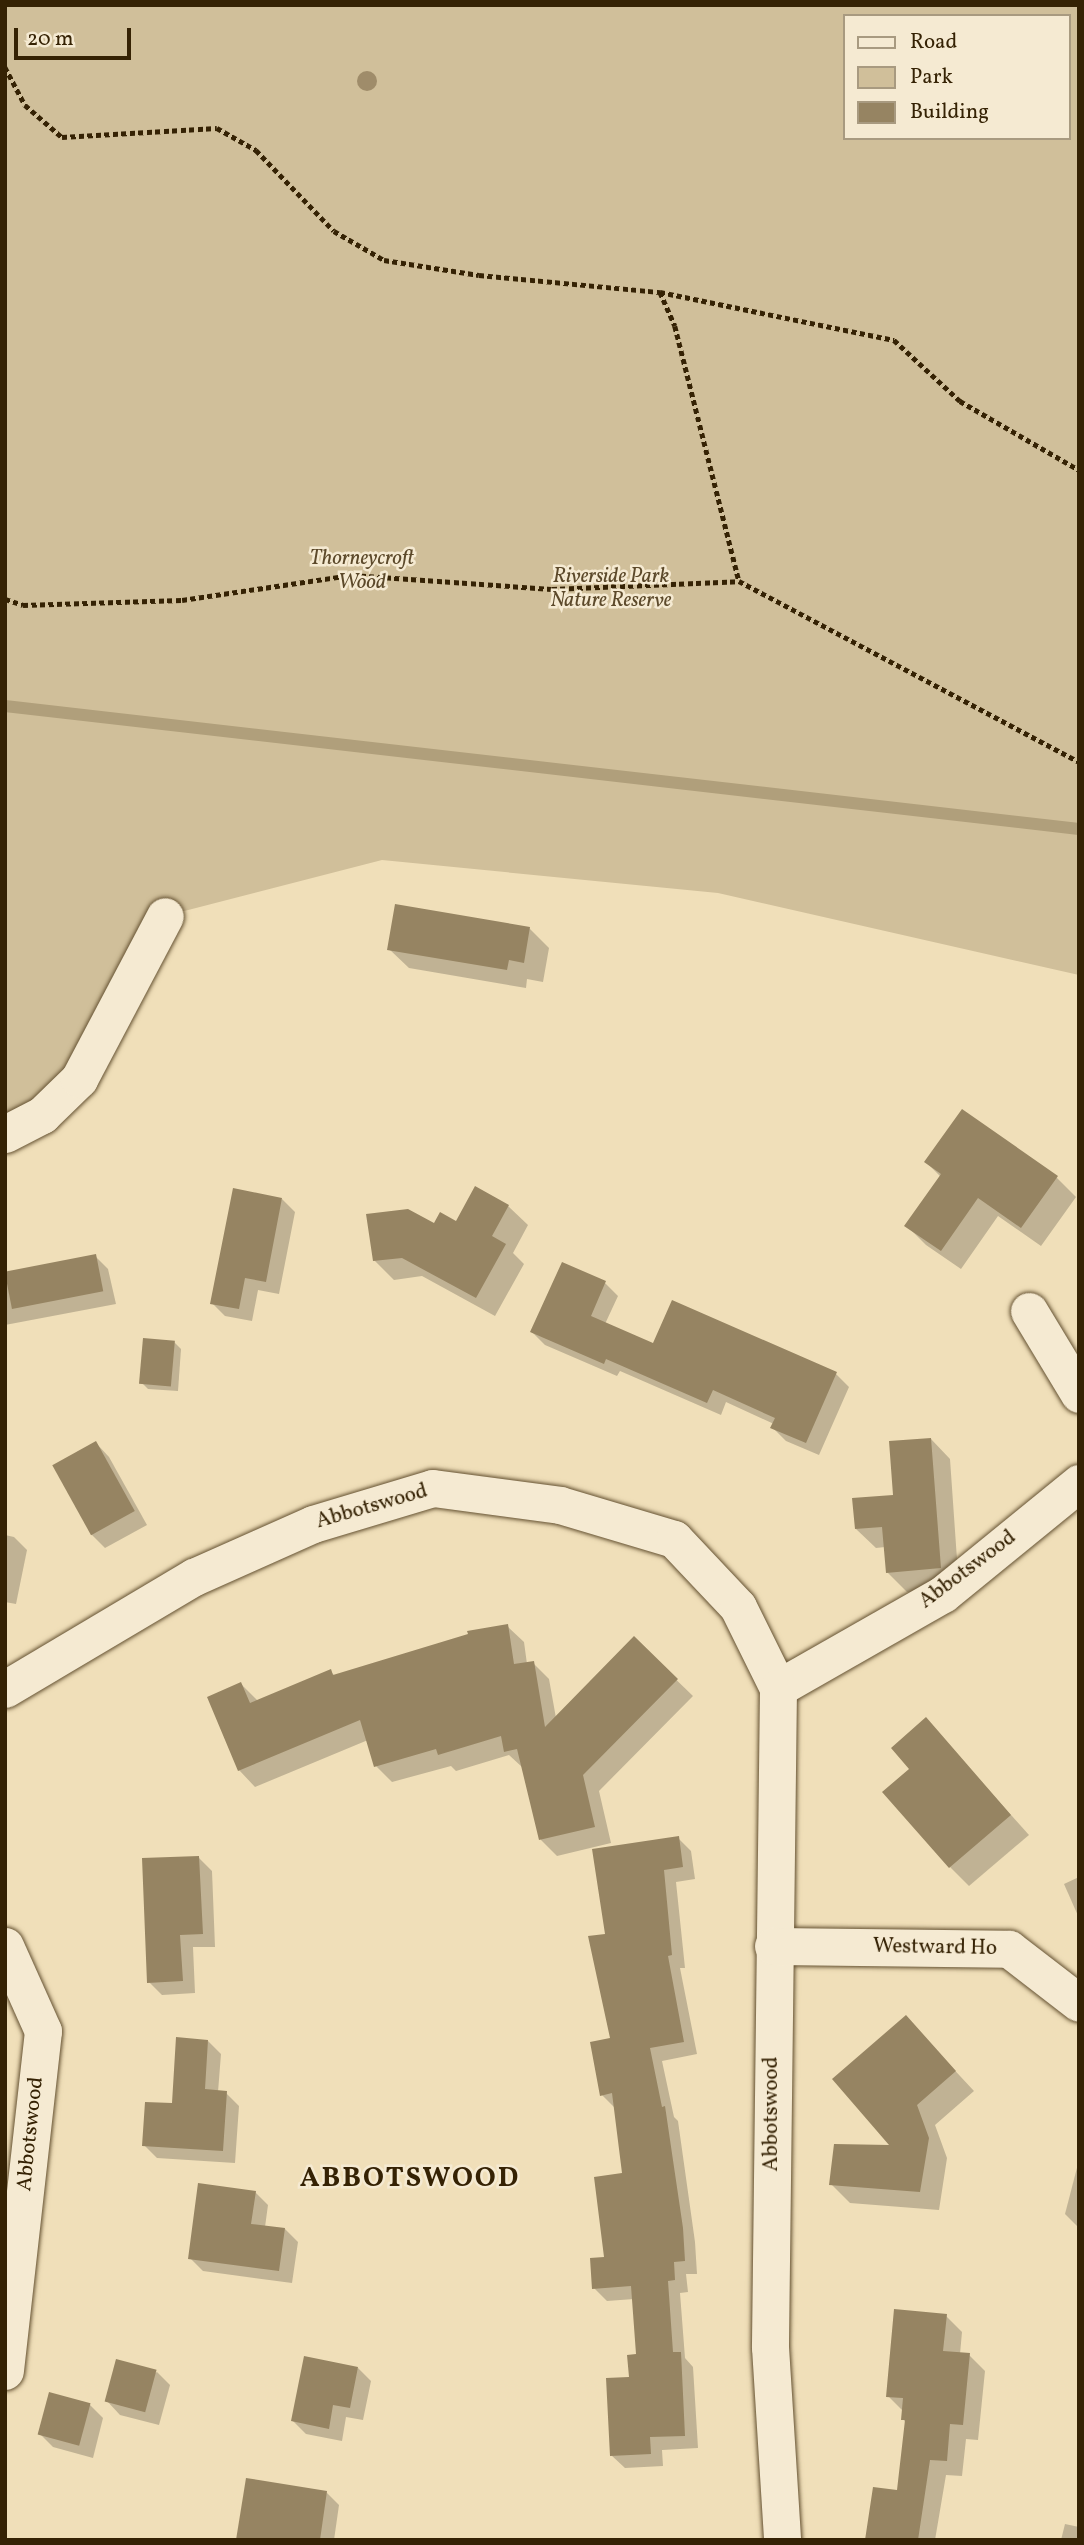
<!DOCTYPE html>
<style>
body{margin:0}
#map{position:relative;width:1084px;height:2545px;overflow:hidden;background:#f0dfb9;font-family:Vollkorn,serif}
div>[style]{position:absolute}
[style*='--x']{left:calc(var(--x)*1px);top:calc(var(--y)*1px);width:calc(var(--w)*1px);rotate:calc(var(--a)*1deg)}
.green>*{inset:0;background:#d0bf9a}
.shadow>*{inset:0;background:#0003}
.stream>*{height:12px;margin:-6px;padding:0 6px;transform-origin:6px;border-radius:6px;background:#b09f7b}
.building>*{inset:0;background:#968462;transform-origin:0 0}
.path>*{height:4.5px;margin-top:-2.25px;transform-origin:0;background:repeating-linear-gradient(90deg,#352204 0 5px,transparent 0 8.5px)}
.roads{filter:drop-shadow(0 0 2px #645131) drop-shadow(0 0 2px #645131)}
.minor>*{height:37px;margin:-18.5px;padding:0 18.5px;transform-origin:18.5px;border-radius:18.5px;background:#f5ead2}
.trees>*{width:20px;height:20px;margin:-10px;border-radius:50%;background:#9f8c6a}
span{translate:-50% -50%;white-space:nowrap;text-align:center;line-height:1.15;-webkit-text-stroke:5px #f5ead2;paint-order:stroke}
.park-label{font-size:21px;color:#5c492a;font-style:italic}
.street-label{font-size:21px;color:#352204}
.district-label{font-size:28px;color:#352204;font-weight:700;letter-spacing:2px}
.frame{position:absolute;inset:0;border:7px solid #352204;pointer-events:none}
.legend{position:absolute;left:843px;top:14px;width:228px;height:126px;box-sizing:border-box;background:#f5ead2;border:2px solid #a89a80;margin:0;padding:9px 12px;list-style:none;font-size:21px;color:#352204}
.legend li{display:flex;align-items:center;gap:14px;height:35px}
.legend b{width:35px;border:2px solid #a89a80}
.scale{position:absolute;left:14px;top:28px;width:117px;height:32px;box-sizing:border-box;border:4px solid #352204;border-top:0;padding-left:9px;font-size:21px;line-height:24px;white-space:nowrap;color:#352204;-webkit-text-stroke:5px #f5ead2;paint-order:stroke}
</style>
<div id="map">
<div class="green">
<div style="clip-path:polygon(evenodd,5px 5px,1079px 5px,1079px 975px,718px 893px,382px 860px,165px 916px,103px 1055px,5px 1124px,5px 5px,844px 16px,1068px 16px,1068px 138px,844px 138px,844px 16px)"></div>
</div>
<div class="shadow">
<div style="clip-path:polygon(529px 928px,549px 948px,543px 982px,527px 979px,526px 988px,409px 968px,389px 949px)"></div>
<div style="clip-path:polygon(962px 1112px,1057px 1178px,1076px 1197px,1041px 1246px,998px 1216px,961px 1269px,926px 1245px,907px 1226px,941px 1177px,926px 1162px)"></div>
<div style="clip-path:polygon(282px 1199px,295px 1212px,279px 1294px,258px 1290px,252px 1321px,225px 1316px,212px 1303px)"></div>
<div style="clip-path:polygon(508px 1206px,528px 1225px,513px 1253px,524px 1264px,495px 1316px,422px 1276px,394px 1280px,374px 1260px,457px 1223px)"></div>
<div style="clip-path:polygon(95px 1256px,108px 1269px,116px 1304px,5px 1325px,5px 1273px)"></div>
<div style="clip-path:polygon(605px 1283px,618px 1296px,605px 1324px,654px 1346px,836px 1374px,849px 1387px,819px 1455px,786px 1441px,773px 1428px,774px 1424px,726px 1402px,721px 1415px,620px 1371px,617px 1376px,545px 1345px,532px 1332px)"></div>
<div style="clip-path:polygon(174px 1342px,181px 1349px,178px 1391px,148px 1389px,142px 1383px)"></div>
<div style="clip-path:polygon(931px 1439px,950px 1459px,959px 1588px,907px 1592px,887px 1572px,885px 1547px,876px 1548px,856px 1529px,895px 1497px)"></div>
<div style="clip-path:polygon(96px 1443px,109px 1457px,147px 1525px,105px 1548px,92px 1535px)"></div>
<div style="clip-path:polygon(5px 1535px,14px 1537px,27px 1550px,16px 1604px,5px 1602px)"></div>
<div style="clip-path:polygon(507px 1626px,524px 1642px,527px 1664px,533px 1663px,549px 1679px,556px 1718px,634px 1639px,693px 1696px,599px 1791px,611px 1843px,557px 1856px,541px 1840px,522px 1767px,509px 1755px,456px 1771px,451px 1766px,392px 1782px,376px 1766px,368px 1740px,255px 1787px,239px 1770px,241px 1684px,258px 1701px,330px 1671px,335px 1676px)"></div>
<div style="clip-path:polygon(926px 1720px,1029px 1835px,969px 1886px,950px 1867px,912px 1769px)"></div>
<div style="clip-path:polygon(678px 1838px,691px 1851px,695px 1879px,676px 1882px,685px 1968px,680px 1968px,697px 2054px,662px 2061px,674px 2117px,678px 2121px,695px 2242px,697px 2274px,686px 2274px,688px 2292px,680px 2293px,685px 2358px,693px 2367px,698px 2448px,662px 2450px,663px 2466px,625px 2468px,611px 2455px,638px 2356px,634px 2299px,607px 2301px,594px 2288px,606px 2258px,624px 2174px,616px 2109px,602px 2095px,612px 2039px,607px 1936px)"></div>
<div style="clip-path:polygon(199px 1858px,212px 1871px,215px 1947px,193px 1947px,195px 1993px,162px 1995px,149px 1982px)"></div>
<div style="clip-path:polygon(1079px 1877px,1079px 1918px,1064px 1884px)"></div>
<div style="clip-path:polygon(906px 2018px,974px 2091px,935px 2125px,947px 2158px,939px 2210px,850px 2203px,831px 2184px,893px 2147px)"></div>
<div style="clip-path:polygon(208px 2041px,221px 2054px,218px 2092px,226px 2093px,239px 2106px,235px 2163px,157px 2158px,144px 2145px,173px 2105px)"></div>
<div style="clip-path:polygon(1079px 2160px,1079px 2228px,1065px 2214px)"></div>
<div style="clip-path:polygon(255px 2192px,268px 2205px,265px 2227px,285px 2229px,298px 2242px,292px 2283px,203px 2271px,190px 2258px)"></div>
<div style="clip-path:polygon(946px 2316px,962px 2332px,960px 2354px,969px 2355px,985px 2371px,978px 2440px,966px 2439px,962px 2476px,946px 2475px,935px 2540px,866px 2540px,899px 2492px,906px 2423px,903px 2419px,904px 2412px,888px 2396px)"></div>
<div style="clip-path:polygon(358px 2368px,371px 2381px,363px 2420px,346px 2417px,342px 2441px,306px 2434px,293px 2421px)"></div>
<div style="clip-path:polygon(157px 2372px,170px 2385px,159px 2425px,120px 2415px,107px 2401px)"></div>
<div style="clip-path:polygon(90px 2405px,103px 2418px,93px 2458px,53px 2447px,40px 2434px)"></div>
<div style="clip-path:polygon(326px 2492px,339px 2505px,334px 2540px,238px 2540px)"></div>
<div style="clip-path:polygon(1065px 2524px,1079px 2527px,1079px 2540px,1061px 2540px)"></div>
</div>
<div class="stream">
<div style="--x:5;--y:706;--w:1081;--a:6.53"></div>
</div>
<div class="building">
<div style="clip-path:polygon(395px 904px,530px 927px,524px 963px,509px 960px,507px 970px,387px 950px)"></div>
<div style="clip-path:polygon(962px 1109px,1058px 1176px,1021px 1228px,978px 1198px,941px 1251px,904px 1226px,941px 1174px,924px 1162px)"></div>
<div style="clip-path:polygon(475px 1186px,509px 1205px,492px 1236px,506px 1244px,476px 1298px,402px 1258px,373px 1261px,366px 1214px,408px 1209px,434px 1223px,440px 1212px,456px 1221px)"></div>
<div style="clip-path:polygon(233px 1188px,282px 1198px,266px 1282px,245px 1278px,239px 1309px,210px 1304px)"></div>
<div style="left:96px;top:1254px;width:38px;height:93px;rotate:79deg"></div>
<div style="clip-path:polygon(562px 1262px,606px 1281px,591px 1316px,653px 1343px,672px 1300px,837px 1372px,806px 1443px,770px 1428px,775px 1418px,713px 1390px,707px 1403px,606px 1359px,604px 1364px,530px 1332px)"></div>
<div style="left:143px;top:1338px;width:32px;height:46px;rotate:5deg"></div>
<div style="clip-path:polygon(931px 1438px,941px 1568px,886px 1573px,882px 1527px,855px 1529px,852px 1498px,893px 1495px,889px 1441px)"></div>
<div style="left:96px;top:1441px;width:80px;height:50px;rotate:61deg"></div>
<div style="clip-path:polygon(508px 1624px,514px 1664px,534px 1661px,545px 1727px,634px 1636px,678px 1679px,583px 1775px,595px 1827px,539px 1840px,517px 1749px,504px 1752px,501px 1736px,438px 1755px,436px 1749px,374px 1767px,360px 1720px,238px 1771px,207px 1697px,241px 1682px,250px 1703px,331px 1669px,333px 1675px,468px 1634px,467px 1631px)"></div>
<div style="clip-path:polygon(926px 1717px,1011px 1815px,949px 1868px,882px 1792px,909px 1769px,891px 1748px)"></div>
<div style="clip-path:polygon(679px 1836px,683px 1867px,664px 1870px,672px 1955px,668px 1956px,684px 2042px,650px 2048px,662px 2107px,665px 2106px,683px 2228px,685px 2261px,674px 2262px,675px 2280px,668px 2281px,673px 2352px,681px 2352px,685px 2436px,650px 2437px,651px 2454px,610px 2456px,606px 2378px,629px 2377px,627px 2355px,636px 2354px,631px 2286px,592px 2289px,590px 2258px,604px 2257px,594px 2177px,622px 2173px,612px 2093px,600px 2096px,590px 2042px,610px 2038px,588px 1936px,605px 1934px,592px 1849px)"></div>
<div style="clip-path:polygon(199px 1856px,203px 1934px,180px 1935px,183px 1981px,147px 1983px,142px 1858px)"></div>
<div style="clip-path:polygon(906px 2015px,956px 2071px,917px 2105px,929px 2138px,920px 2192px,829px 2185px,834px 2144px,889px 2145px,832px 2079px)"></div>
<div style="clip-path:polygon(176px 2037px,208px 2040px,205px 2089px,227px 2091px,223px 2151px,142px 2146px,145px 2102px,172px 2103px)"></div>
<div style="clip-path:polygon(198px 2183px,256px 2191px,251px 2224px,285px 2228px,279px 2271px,188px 2259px)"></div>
<div style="clip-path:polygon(894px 2309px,947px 2314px,943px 2351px,970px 2353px,963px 2425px,950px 2424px,947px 2461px,930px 2460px,918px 2540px,865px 2540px,873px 2487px,897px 2490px,905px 2420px,901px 2420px,903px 2398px,886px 2397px)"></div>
<div style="clip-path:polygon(304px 2356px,358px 2367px,350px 2408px,333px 2405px,329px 2429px,291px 2421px)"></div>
<div style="left:116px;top:2359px;width:42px;height:44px;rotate:15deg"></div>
<div style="left:49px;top:2392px;width:43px;height:44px;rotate:15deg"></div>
<div style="clip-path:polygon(246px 2478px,327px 2491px,320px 2540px,236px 2540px)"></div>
</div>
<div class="path">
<div style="--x:5;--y:67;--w:43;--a:62.2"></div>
<div style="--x:25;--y:105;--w:49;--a:40.9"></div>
<div style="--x:62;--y:137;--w:155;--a:-3.3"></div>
<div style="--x:217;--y:128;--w:45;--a:29.4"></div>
<div style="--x:256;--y:150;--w:112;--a:46.1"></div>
<div style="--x:334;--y:231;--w:58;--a:30.1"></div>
<div style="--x:384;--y:260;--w:96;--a:9"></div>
<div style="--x:479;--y:275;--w:182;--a:5.4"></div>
<div style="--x:660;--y:292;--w:239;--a:11.6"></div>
<div style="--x:894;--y:340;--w:90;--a:42.7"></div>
<div style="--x:960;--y:401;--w:138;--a:30.1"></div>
<div style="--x:660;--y:292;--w:37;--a:66"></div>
<div style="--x:675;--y:326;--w:263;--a:75.9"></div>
<div style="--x:5;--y:599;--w:19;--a:18"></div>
<div style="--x:23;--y:605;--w:159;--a:-1.8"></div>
<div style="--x:182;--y:600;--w:172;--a:-8.4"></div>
<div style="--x:352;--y:575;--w:200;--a:4"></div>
<div style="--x:552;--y:589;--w:187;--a:-2.4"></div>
<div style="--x:739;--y:581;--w:385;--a:28"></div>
</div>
<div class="roads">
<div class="minor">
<div style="--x:5;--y:1134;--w:42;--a:-27.2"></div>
<div style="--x:42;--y:1115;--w:52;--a:-44.2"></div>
<div style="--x:79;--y:1079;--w:184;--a:-62.2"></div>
<div style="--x:1029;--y:1311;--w:97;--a:58.9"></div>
<div style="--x:778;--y:1688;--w:190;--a:-29.7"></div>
<div style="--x:943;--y:1594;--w:176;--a:-39.2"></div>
<div style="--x:5;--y:1689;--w:220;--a:-30.7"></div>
<div style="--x:194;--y:1577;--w:130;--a:-24"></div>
<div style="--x:313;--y:1524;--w:125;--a:-16.7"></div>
<div style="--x:433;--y:1488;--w:128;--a:7.6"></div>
<div style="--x:560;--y:1505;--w:119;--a:16.6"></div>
<div style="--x:674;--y:1539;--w:93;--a:46.7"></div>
<div style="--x:738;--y:1607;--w:90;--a:63.7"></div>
<div style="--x:778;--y:1688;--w:659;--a:90.7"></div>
<div style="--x:770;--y:2347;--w:193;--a:86.4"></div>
<div style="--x:5;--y:1946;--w:93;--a:65.9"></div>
<div style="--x:43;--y:2031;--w:342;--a:96.4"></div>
<div style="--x:773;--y:1946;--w:236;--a:0.7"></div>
<div style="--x:1009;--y:1949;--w:88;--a:37.6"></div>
</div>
</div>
<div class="trees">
<div style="left:367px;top:81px"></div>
</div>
<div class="park-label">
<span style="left:362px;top:571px">Thorneycroft<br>Wood</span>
<span style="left:611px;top:589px">Riverside Park<br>Nature Reserve</span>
</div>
<div class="street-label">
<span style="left:372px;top:1507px;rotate:-16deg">Abbotswood</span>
<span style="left:968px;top:1570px;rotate:-37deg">Abbotswood</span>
<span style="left:935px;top:1948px;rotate:1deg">Westward Ho</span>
<span style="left:772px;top:2114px;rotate:-90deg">Abbotswood</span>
<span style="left:31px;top:2134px;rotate:-84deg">Abbotswood</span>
</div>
<div class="district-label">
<span style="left:410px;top:2179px">ABBOTSWOOD</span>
</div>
<div class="frame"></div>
<ul class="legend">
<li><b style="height:9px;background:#f5ead2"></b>Road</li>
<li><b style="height:19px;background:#d0bf9a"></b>Park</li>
<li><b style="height:19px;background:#968462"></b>Building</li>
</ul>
<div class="scale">20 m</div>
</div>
